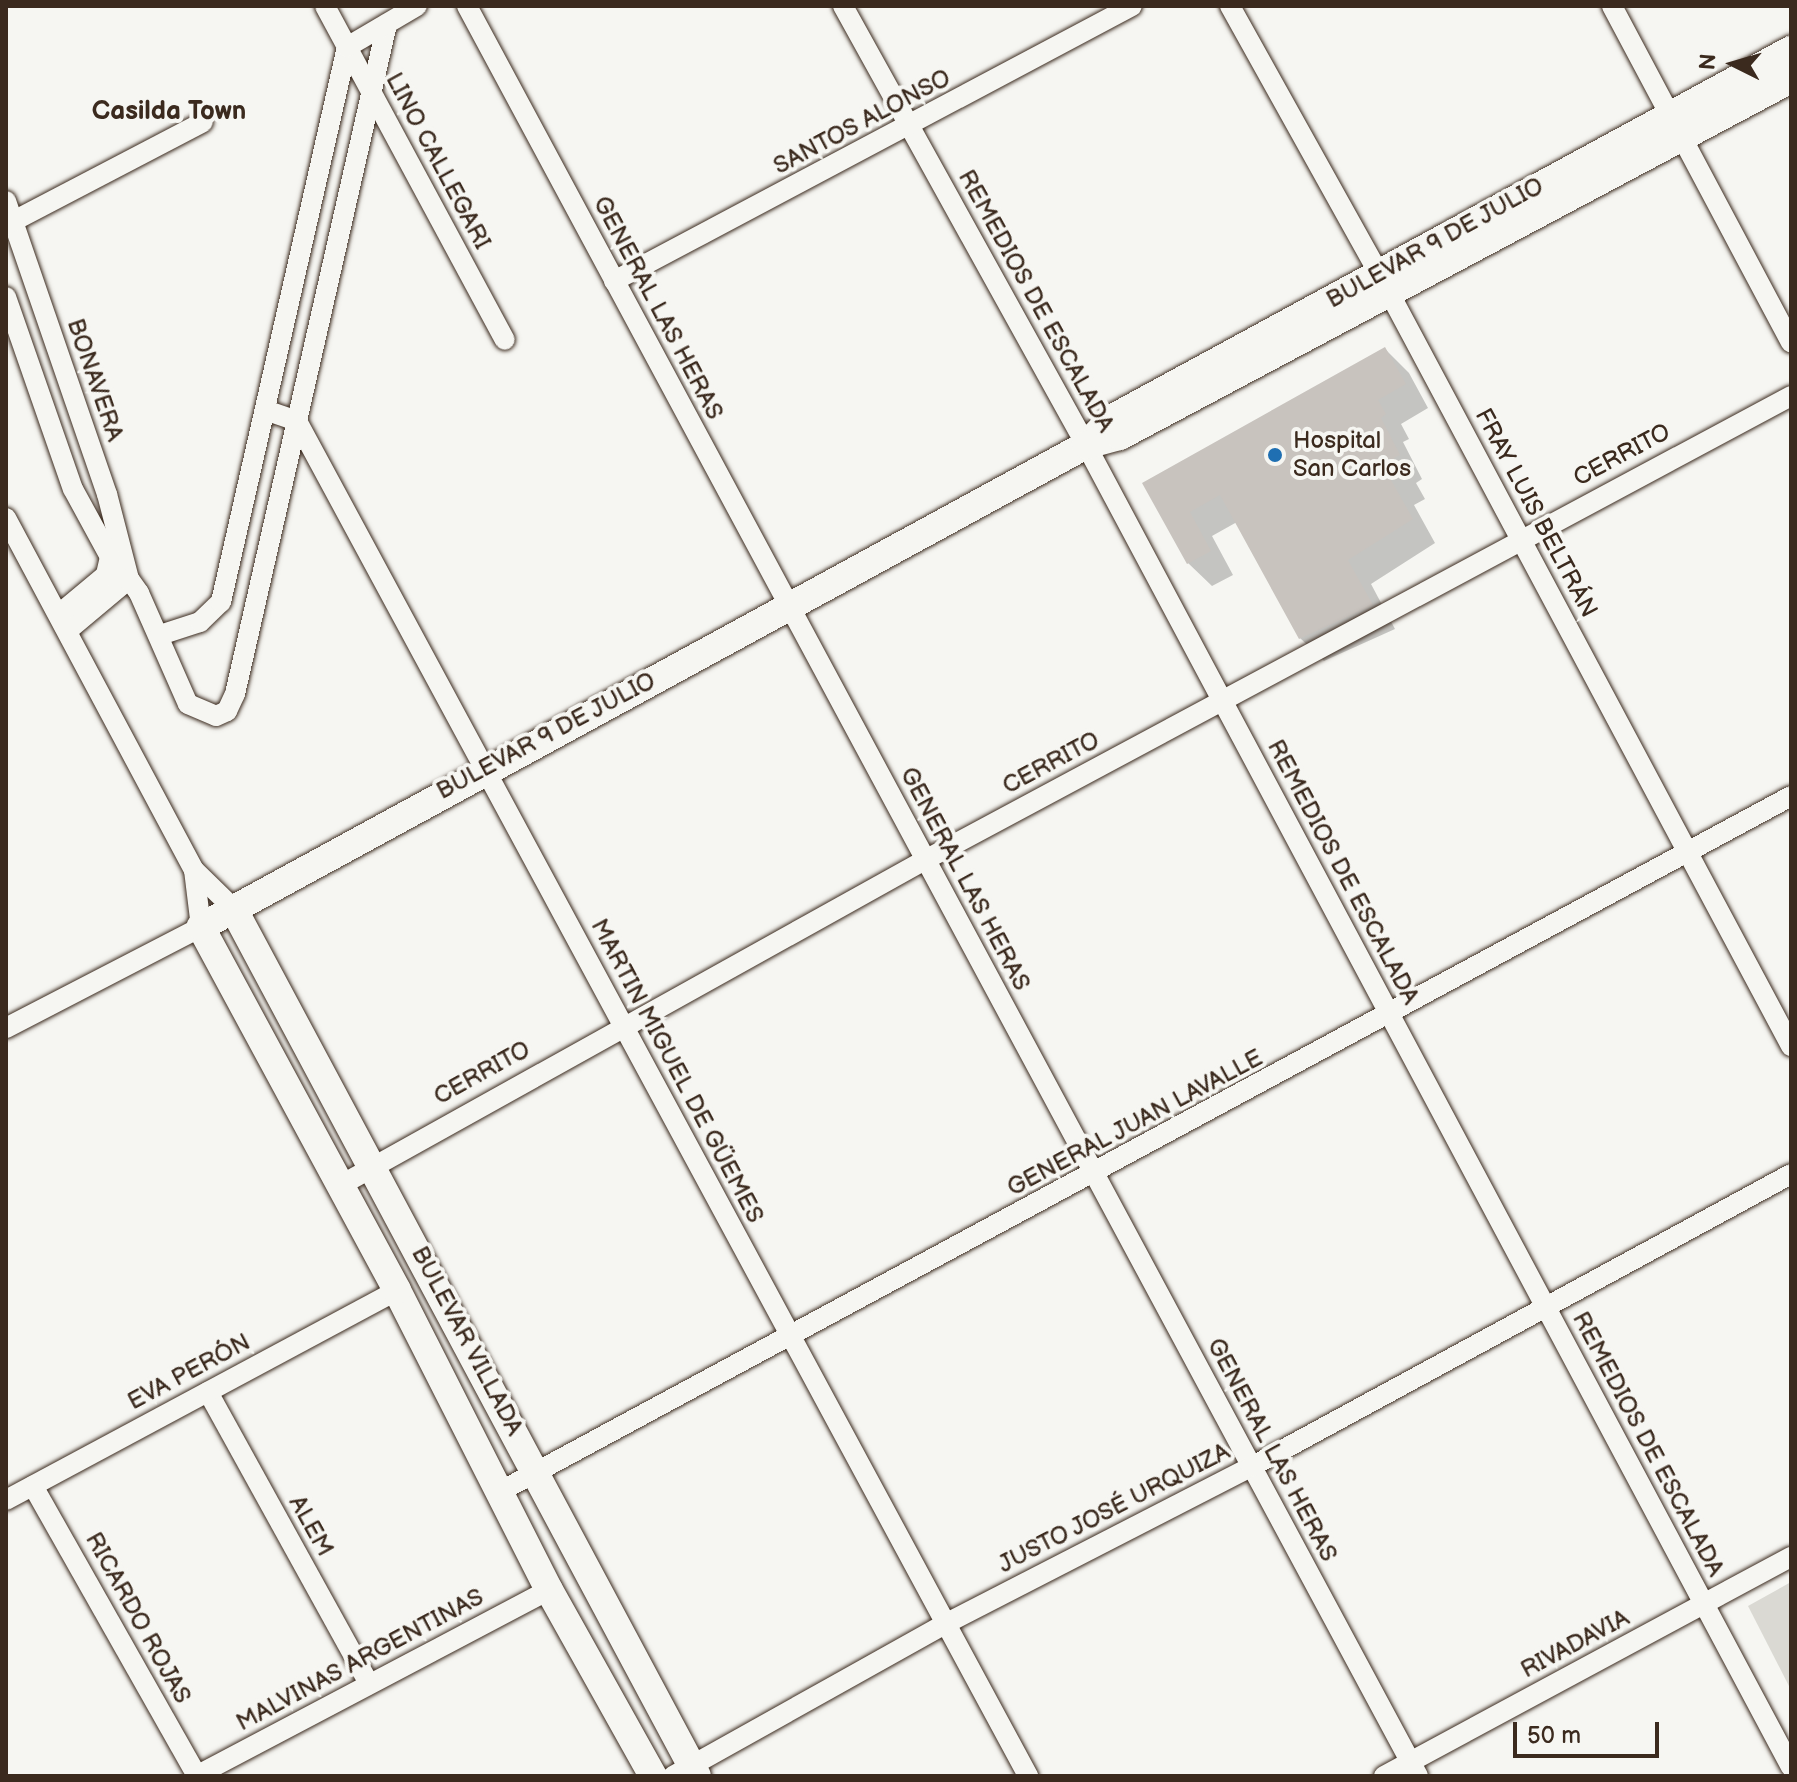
<!DOCTYPE html>
<meta charset="utf-8">
<style>
body{margin:0}
#map{position:relative;width:1797px;height:1782px;overflow:hidden;background:#f6f6f2;font-family:"Balsamiq Sans",sans-serif}
div>[style]{position:absolute}
[style*='--x']{left:calc(var(--x)*1px);top:calc(var(--y)*1px);width:calc(var(--w)*1px);rotate:calc(var(--a)*1deg)}
.green>*{inset:0;background:#dad9d3}
.shadow>*{inset:0;background:#0003}
.building>*{inset:0;background:#c8c3be}
.roads{filter:drop-shadow(0 0 2px #3b2a1e) drop-shadow(0 0 2px #3b2a1e)}
.minor>*{height:20px;margin:-10px;padding:0 10px;transform-origin:10px;border-radius:10px;background:#f6f6f2}
.secondary>*{height:28px;margin:-14px;padding:0 14px;transform-origin:14px;border-radius:14px;background:#f6f6f2}
.dots>*{width:22px;height:22px;translate:-50% -50%;box-sizing:border-box;border:4px solid #f6f6f2;border-radius:50%}
span{translate:-50% -50%;white-space:nowrap;text-align:center;line-height:1.15;-webkit-text-stroke:8px #f6f6f2;paint-order:stroke}
.street-label{font-size:24px;color:#3b2a1e}
.poi-label{font-size:24px;color:#3b2a1e}
.left{translate:0 -50%;text-align:left}
.neighbourhood-label{font-size:26px;color:#3b2a1e;font-weight:700}
.frame{position:absolute;inset:0;border:8px solid #3b2a1e;pointer-events:none}
.north{position:absolute;left:1693px;top:24px;width:80px;height:80px;-webkit-text-stroke:6px #f6f6f2;paint-order:stroke;rotate:275deg;font-size:22px;font-weight:700;line-height:32px;text-align:center;color:#3b2a1e}
.north::after{content:'';display:block;margin:auto;width:28px;height:36px;background:#3b2a1e;clip-path:polygon(50% 0,100% 100%,50% 72%,0 100%)}
.scale{position:absolute;left:1513px;top:1722px;width:146px;height:36px;box-sizing:border-box;border:4px solid #3b2a1e;border-top:0;padding-left:10px;font-size:24px;line-height:28px;white-space:nowrap;color:#3b2a1e;-webkit-text-stroke:6px #f6f6f2;paint-order:stroke}
</style>
<div id="map">
<div class="green">
<div style="clip-path:polygon(1791px 1582px,1791px 1690px,1748px 1606px)"></div>
</div>
<div class="shadow">
<div style="clip-path:polygon(1385px 349px,1409px 373px,1428px 408px,1401px 424px,1409px 439px,1403px 442px,1422px 479px,1416px 483px,1425px 499px,1414px 505px,1435px 543px,1371px 584px,1395px 629px,1324px 661px,1300px 638px,1237px 522px,1212px 536px,1233px 575px,1212px 586px,1188px 563px,1145px 484px)"></div>
</div>
<div class="building">
<div style="clip-path:polygon(1385px 347px,1406px 384px,1378px 400px,1386px 414px,1381px 418px,1400px 455px,1394px 458px,1403px 474px,1391px 480px,1413px 519px,1348px 560px,1373px 605px,1299px 639px,1220px 495px,1190px 512px,1211px 551px,1187px 564px,1142px 483px)"></div>
</div>
<div class="roads">
<div class="minor">
<div style="--x:325;--y:6;--w:379;--a:61.7"></div>
<div style="--x:467;--y:6;--w:2009;--a:61.75"></div>
<div style="--x:843;--y:6;--w:502;--a:61.03"></div>
<div style="--x:1086;--y:445;--w:1498;--a:61.93"></div>
<div style="--x:1230;--y:6;--w:317;--a:60.9"></div>
<div style="--x:1384;--y:283;--w:865;--a:61.92"></div>
<div style="--x:1612;--y:6;--w:381;--a:62"></div>
<div style="--x:6;--y:201;--w:310;--a:71"></div>
<div style="--x:107;--y:494;--w:88;--a:75.5"></div>
<div style="--x:129;--y:579;--w:81;--a:140"></div>
<div style="--x:6;--y:225;--w:222;--a:-27.6"></div>
<div style="--x:614;--y:281;--w:586;--a:-27.96"></div>
<div style="--x:6;--y:297;--w:203;--a:70.8"></div>
<div style="--x:73;--y:489;--w:77;--a:61.4"></div>
<div style="--x:110;--y:557;--w:18;--a:103"></div>
<div style="--x:106;--y:575;--w:62;--a:140.2"></div>
<div style="--x:265;--y:410;--w:34;--a:19"></div>
<div style="--x:297;--y:421;--w:1540;--a:61.65"></div>
<div style="--x:6;--y:518;--w:399;--a:61.9"></div>
<div style="--x:194;--y:870;--w:54;--a:44.3"></div>
<div style="--x:106;--y:575;--w:23;--a:10"></div>
<div style="--x:129;--y:579;--w:17;--a:54"></div>
<div style="--x:139;--y:593;--w:121;--a:66.2"></div>
<div style="--x:188;--y:704;--w:30;--a:23"></div>
<div style="--x:216;--y:716;--w:12;--a:-24"></div>
<div style="--x:227;--y:711;--w:19;--a:-65"></div>
<div style="--x:235;--y:694;--w:687;--a:-77.22"></div>
<div style="--x:160;--y:635;--w:42;--a:-18"></div>
<div style="--x:200;--y:622;--w:29;--a:-44"></div>
<div style="--x:221;--y:602;--w:569;--a:-77.21"></div>
<div style="--x:347;--y:47;--w:81;--a:-30.4"></div>
<div style="--x:6;--y:1028;--w:220;--a:-27.4"></div>
<div style="--x:201;--y:927;--w:57;--a:-97"></div>
<div style="--x:341;--y:1185;--w:668;--a:-29.1"></div>
<div style="--x:925;--y:860;--w:982;--a:-28.18"></div>
<div style="--x:208;--y:1392;--w:333;--a:61.1"></div>
<div style="--x:33;--y:1486;--w:333;--a:60.5"></div>
<div style="--x:501;--y:1491;--w:1465;--a:-28.31"></div>
<div style="--x:6;--y:1500;--w:444;--a:-28.2"></div>
<div style="--x:196;--y:1776;--w:399;--a:-27.8"></div>
<div style="--x:673;--y:1776;--w:309;--a:-29.2"></div>
<div style="--x:943;--y:1625;--w:346;--a:-27.2"></div>
<div style="--x:1251;--y:1467;--w:614;--a:-28.48"></div>
<div style="--x:1384;--y:1776;--w:462;--a:-28.3"></div>
</div>
<div class="secondary">
<div style="--x:1088;--y:443;--w:33;--a:-46"></div>
<div style="--x:1111;--y:419;--w:774;--a:-28.49"></div>
<div style="--x:233;--y:908;--w:984;--a:61.87"></div>
<div style="--x:653;--y:1776;--w:213;--a:-119.2"></div>
<div style="--x:549;--y:1590;--w:336;--a:-116.9"></div>
<div style="--x:397;--y:1290;--w:413;--a:-118.4"></div>
<div style="--x:201;--y:927;--w:1008;--a:-28.57"></div>
<div style="--x:1086;--y:445;--w:35;--a:-15"></div>
<div style="--x:1120;--y:436;--w:760;--a:-28.01"></div>
</div>
</div>
<div class="dots">
<div style="left:1275px;top:455px;background:#1f6fb2"></div>
</div>
<div class="street-label">
<span style="left:862px;top:122px;rotate:-28deg">SANTOS ALONSO</span>
<span style="left:438px;top:161px;rotate:62deg">LINO CALLEGARI</span>
<span style="left:1435px;top:243px;rotate:-29deg">BULEVAR 9 DE JULIO</span>
<span style="left:1036px;top:301px;rotate:61deg">REMEDIOS DE ESCALADA</span>
<span style="left:658px;top:308px;rotate:62deg">GENERAL LAS HERAS</span>
<span style="left:95px;top:380px;rotate:71deg">BONAVERA</span>
<span style="left:1622px;top:455px;rotate:-28deg">CERRITO</span>
<span style="left:1536px;top:513px;rotate:62deg">FRAY LUIS BELTRÁN</span>
<span style="left:546px;top:736px;rotate:-28deg">BULEVAR 9 DE JULIO</span>
<span style="left:1051px;top:763px;rotate:-28deg">CERRITO</span>
<span style="left:1343px;top:872px;rotate:62deg">REMEDIOS DE ESCALADA</span>
<span style="left:965px;top:879px;rotate:62deg">GENERAL LAS HERAS</span>
<span style="left:677px;top:1071px;rotate:62deg">MARTIN MIGUEL DE GÜEMES</span>
<span style="left:482px;top:1073px;rotate:-29deg">CERRITO</span>
<span style="left:1135px;top:1123px;rotate:-28deg">GENERAL JUAN LAVALLE</span>
<span style="left:467px;top:1341px;rotate:62deg">BULEVAR VILLADA</span>
<span style="left:189px;top:1372px;rotate:-28deg">EVA PERÓN</span>
<span style="left:1648px;top:1444px;rotate:62deg">REMEDIOS DE ESCALADA</span>
<span style="left:1272px;top:1450px;rotate:62deg">GENERAL LAS HERAS</span>
<span style="left:1114px;top:1508px;rotate:-27deg">JUSTO JOSÉ URQUIZA</span>
<span style="left:311px;top:1526px;rotate:61deg">ALEM</span>
<span style="left:138px;top:1618px;rotate:61deg">RICARDO ROJAS</span>
<span style="left:1575px;top:1644px;rotate:-28deg">RIVADAVIA</span>
<span style="left:360px;top:1660px;rotate:-28deg">MALVINAS ARGENTINAS</span>
</div>
<div class="poi-label">
<span class="left" style="left:1293px;top:455px">Hospital<br>San Carlos</span>
</div>
<div class="neighbourhood-label">
<span style="left:169px;top:112px">Casilda Town</span>
</div>
<div class="frame"></div>
<div class="north">N</div>
<div class="scale">50 m</div>
</div>
